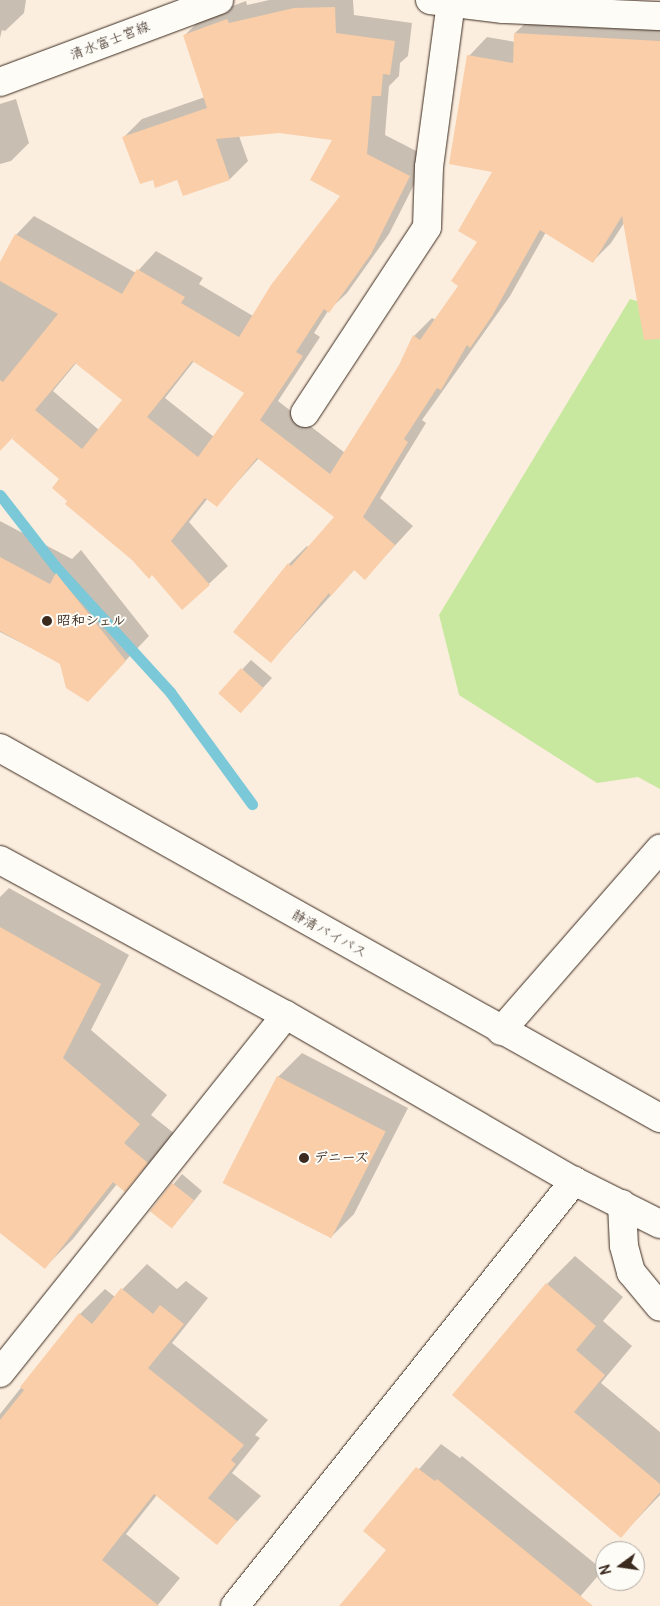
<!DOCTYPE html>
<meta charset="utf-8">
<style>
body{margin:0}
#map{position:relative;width:660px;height:1606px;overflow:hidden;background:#fceedf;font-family:Pangolin,"Klee One",sans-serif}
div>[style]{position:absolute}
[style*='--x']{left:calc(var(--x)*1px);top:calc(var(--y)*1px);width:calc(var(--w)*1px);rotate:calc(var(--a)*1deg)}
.green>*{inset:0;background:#c8e8a0}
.shadow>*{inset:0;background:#0003}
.stream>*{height:11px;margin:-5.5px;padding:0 5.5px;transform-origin:5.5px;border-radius:5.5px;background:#7bc8d9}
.building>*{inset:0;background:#f9cea8;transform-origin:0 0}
.roads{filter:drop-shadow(0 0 1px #3b2a1e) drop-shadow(0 0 1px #3b2a1e)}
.minor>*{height:28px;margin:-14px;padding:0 14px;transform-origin:14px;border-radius:14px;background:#fdfcf7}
.major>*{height:28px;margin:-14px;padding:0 14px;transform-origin:14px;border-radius:14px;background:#fdfcf7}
.highway>*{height:28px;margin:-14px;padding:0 14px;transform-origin:14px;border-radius:14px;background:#fdfcf7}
.dots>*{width:14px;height:14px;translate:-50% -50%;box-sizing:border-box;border:2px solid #fdfcf7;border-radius:50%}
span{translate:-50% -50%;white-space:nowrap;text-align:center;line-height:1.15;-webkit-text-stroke:4px #fdfcf7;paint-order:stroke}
.street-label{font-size:14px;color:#3b2a1e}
.poi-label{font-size:14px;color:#3b2a1e;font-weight:700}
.left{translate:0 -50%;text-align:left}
.north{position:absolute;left:595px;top:1541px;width:50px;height:50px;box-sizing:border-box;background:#fdfcf7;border:1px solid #afa8a0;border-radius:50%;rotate:256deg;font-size:14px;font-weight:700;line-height:20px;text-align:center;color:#3b2a1e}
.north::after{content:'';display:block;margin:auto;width:18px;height:22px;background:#3b2a1e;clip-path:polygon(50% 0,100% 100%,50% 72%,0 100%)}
</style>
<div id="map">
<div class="green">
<div style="clip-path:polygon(630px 299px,660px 308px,660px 789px,638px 777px,597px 783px,459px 695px,439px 615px)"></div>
</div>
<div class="shadow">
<div style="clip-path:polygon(0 0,26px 0,24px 13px,5px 31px,2px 30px,0 38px)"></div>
<div style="clip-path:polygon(evenodd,269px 0,353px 0,354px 15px,412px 23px,408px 56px,400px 63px,399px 76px,389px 86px,385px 135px,428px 157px,389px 234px,347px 293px,328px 311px,314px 333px,320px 337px,278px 401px,345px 453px,400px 366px,414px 336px,432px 318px,436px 320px,460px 286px,479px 242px,494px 171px,469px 56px,487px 37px,515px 42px,515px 33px,534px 15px,660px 23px,660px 293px,624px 223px,611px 243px,593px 261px,546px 232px,510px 296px,422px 420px,426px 423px,380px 498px,413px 526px,365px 578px,355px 569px,271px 661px,289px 564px,307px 546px,309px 548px,336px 517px,259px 458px,217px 505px,208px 498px,189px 522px,228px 566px,183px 608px,153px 573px,69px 501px,61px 479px,19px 432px,0 418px,0 264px,16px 235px,34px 216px,136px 273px,156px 251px,203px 278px,199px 284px,253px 316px,342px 195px,334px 139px,279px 131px,239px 136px,248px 161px,230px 179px,153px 178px,124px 137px,142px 119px,205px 97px,185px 35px,203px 17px,246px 1px,247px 5px,269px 0,194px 361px,246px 392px,214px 437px,165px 398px,194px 361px,269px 0,77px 362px,124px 400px,99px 430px,53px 391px,77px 362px)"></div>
<div style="clip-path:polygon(16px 99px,29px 143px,11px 161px,0 164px,0 104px)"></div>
<div style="clip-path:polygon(0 521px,72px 559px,81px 550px,149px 636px,88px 700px,61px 663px,0 632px)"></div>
<div style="clip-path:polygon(251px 660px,272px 678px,249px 703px,220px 693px)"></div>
<div style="clip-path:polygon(9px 888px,129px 955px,91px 1030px,167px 1095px,151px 1115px,175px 1134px,125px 1190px,117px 1184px,73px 1239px,45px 1267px,0 1232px,0 897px)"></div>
<div style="clip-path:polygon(302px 1053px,408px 1108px,354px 1214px,330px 1238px,278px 1077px)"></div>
<div style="clip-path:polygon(182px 1174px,202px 1191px,180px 1218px,151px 1211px)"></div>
<div style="clip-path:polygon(575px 1256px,623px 1297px,603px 1321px,632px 1346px,601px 1383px,660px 1432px,660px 1495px,621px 1536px,454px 1395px,547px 1284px)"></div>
<div style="clip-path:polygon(147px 1264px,177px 1289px,186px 1281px,208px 1298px,172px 1343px,268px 1420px,255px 1435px,260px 1438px,232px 1473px,261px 1496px,217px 1543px,157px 1495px,126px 1534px,180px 1578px,157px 1606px,0 1606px,0 1414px,80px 1314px,105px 1289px,115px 1297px)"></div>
<div style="clip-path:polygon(441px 1444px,460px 1458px,462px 1456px,603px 1570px,572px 1606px,341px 1606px,388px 1550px,365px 1531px)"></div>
</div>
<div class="stream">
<div style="--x:0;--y:495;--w:90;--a:52.2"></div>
<div style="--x:55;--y:566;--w:171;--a:47.6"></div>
<div style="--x:170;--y:692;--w:139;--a:53.8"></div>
</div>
<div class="building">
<div style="clip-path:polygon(evenodd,335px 7px,336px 33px,395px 41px,390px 75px,383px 74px,381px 96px,372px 96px,367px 154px,410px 176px,371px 254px,329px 313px,324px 309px,296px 352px,303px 356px,260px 420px,330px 474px,399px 365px,413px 335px,420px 340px,458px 286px,451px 281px,477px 242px,458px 231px,492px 172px,449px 164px,467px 55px,513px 63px,514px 33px,660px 41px,660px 339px,644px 340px,622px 216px,593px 263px,540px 230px,492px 316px,470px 348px,467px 345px,441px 390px,437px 388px,404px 439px,408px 442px,363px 517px,395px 545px,365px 580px,354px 570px,331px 596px,329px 593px,271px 663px,233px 632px,288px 563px,291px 566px,334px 517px,257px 458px,217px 507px,205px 498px,171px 541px,210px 585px,182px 610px,152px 575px,149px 579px,132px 560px,65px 504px,67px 501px,52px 488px,59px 479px,12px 439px,17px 433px,0 451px,0 380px,3px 382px,58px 314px,0 281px,0 262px,15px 234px,122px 294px,137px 269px,185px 297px,181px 303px,239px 337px,271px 285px,340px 196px,310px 180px,332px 140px,279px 133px,216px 139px,230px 180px,183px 196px,177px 180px,155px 188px,153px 180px,140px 184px,122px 137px,207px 108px,183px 35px,227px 19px,229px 23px,294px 8px,335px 7px,192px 361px,244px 393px,198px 457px,147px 417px,192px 361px,335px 7px,75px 363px,122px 400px,82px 449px,35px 410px,75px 363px)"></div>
<div style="clip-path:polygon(0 557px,50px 584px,56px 573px,126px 661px,88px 702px,66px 688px,60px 664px,0 631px)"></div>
<div style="left:241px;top:668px;width:30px;height:34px;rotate:42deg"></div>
<div style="clip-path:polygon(0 927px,101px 984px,63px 1058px,140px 1124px,124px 1143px,148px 1163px,125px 1192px,113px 1182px,45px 1269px,0 1233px)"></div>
<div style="left:277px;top:1076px;width:122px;height:120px;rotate:27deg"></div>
<div style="left:172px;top:1183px;width:28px;height:36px;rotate:38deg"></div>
<div style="clip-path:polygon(546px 1283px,596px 1326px,576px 1350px,605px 1375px,574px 1412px,660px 1484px,660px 1492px,621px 1538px,452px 1395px)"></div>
<div style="clip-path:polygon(121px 1288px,153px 1314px,160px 1305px,184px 1324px,148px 1368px,244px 1445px,231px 1460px,236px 1464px,208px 1498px,237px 1521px,217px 1545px,154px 1494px,102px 1560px,159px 1606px,0 1606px,0 1420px,24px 1390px,20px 1387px,79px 1313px,92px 1324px)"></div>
<div style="clip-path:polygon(416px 1467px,435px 1481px,437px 1479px,593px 1606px,339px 1606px,386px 1550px,363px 1531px)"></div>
</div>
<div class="roads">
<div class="minor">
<div style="--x:305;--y:413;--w:222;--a:-56.7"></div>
<div style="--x:427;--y:227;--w:60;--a:-88.1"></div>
<div style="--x:429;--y:167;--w:165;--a:-82.4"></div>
<div style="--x:501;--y:1031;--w:242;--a:-48.9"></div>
<div style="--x:622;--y:1204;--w:42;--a:87.3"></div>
<div style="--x:624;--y:1246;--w:27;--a:75"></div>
<div style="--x:631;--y:1272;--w:45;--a:50.4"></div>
<div style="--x:0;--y:1373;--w:458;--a:-51.4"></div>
<div style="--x:235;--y:1606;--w:544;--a:-51.42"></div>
</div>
<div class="major">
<div style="--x:430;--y:0;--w:74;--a:7"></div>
<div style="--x:503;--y:9;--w:157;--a:2.6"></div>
<div style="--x:0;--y:82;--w:234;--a:-20.5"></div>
</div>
<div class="highway">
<div style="--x:0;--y:748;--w:757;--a:29.28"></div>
<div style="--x:0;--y:860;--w:325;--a:28.5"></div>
<div style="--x:286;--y:1015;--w:332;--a:30"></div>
<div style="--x:574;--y:1181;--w:96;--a:26.6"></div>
</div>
</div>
<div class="dots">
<div style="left:47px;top:621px;background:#3b2a1e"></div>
<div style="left:304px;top:1158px;background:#3b2a1e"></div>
</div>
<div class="street-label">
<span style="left:110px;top:41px;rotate:-21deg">清水富士宮線</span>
<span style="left:329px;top:934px;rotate:29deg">静清バイパス</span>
</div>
<div class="poi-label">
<span class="left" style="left:57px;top:621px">昭和シェル</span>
<span class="left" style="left:314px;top:1158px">デニーズ</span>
</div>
<div class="north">N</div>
</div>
